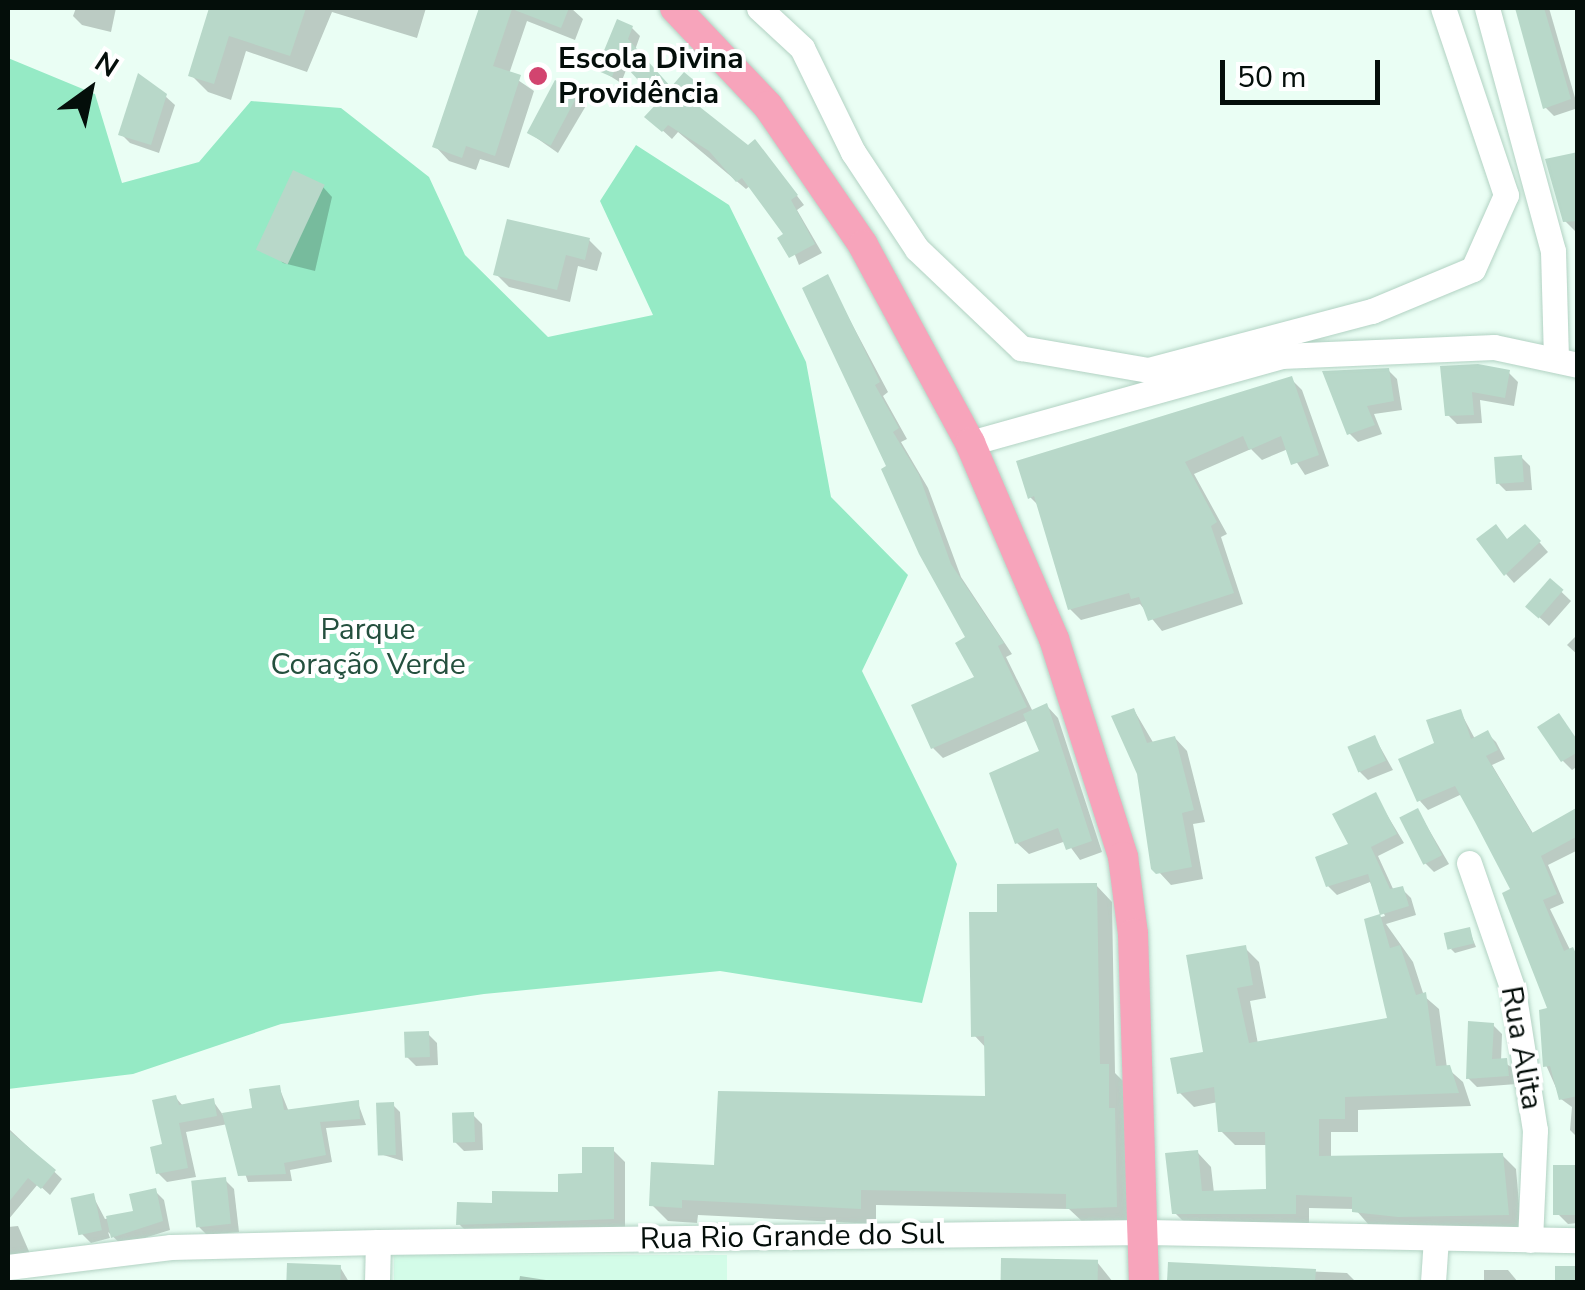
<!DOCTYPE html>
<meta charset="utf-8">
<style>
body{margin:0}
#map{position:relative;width:1585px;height:1290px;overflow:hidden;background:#eafef4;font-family:"Nunito Sans",sans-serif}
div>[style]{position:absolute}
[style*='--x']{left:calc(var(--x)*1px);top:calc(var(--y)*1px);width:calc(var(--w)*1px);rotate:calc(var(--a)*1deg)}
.built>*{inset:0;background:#d3fce8;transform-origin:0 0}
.green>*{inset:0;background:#95eac5}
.shadow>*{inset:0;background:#0003}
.building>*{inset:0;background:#b8d8c9;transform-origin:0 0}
.roads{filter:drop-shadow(0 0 2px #b2d2c3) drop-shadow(0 0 2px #b2d2c3)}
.minor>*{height:25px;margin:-12.5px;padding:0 12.5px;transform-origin:12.5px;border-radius:12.5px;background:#fff}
.major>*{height:30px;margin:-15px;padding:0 15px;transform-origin:15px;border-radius:15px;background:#f7a4bb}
.dots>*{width:28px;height:28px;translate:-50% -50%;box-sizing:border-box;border:5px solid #fff;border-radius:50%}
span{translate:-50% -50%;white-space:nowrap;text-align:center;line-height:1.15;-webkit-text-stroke:8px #fff;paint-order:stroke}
.poi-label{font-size:30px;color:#040e0a;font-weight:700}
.left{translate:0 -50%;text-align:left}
.park-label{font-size:30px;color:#24503e}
.street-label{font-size:30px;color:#040e0a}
.frame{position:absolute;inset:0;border:10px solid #040e0a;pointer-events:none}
.north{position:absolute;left:40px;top:40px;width:100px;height:100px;-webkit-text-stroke:8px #fff;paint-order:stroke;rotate:33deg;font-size:28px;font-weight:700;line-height:40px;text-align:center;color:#040e0a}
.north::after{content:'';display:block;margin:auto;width:35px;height:45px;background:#040e0a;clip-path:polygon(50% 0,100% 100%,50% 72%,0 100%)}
.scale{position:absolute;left:1220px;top:60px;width:160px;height:45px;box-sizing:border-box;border:5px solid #040e0a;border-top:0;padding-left:12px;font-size:30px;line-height:35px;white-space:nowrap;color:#040e0a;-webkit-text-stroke:8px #fff;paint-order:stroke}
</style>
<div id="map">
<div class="built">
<div style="left:394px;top:1255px;width:333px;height:27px"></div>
</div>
<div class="green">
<div style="clip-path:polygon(8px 58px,95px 94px,122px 183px,199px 162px,251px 101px,341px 108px,429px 177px,465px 255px,548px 337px,653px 315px,600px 201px,636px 145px,729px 205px,806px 362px,831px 497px,908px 575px,862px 671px,957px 864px,922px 1003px,720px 971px,484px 994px,281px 1024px,133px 1074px,8px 1089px)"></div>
</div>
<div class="shadow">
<div style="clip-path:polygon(76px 8px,116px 8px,111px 32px,82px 25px,73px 16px)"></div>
<div style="clip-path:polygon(212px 8px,426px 8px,417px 38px,332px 12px,307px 72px,246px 51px,231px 100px,208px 92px,191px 75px)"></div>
<div style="clip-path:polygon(484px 8px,571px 8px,583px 19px,575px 40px,527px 21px,509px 74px,534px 91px,509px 168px,480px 159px,476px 170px,449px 161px,435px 146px)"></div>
<div style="clip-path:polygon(1517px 8px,1549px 8px,1578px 108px,1554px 116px,1545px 107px)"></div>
<div style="clip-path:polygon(632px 28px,640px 36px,635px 50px,671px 90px,685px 75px,709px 97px,699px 109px,748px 148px,763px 151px,804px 205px,797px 210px,822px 253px,799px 265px,787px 235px,751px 185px,746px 189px,678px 132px,672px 139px,648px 117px,661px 102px,628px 65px,621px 83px,599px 69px)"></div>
<div style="clip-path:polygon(578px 95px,587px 104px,558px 153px,528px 132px)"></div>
<div style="clip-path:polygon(165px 96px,175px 105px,159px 153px,130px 143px,121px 134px)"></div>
<div style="clip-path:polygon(1578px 155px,1578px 232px,1576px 232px,1565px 221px)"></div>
<div style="clip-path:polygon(323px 187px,332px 197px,315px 271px,283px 263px,274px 254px)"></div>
<div style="clip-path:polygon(589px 240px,602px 253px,597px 271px,578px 266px,570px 302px,509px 287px,496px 274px)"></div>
<div style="clip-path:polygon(827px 277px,888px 392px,883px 396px,907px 439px,901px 442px,928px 488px,961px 577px,1012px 654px,1006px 657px,1033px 712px,1047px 706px,1058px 718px,1102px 852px,1080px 860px,1066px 841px,1029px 854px,1017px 843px,1043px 753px,1028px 720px,943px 758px,933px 748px,978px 678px,969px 638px,889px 467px)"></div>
<div style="clip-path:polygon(1443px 368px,1509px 373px,1518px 382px,1514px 406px,1480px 400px,1482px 423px,1457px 424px,1448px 415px)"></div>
<div style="clip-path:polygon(1388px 370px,1397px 379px,1402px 410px,1374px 414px,1382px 434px,1358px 442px,1349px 433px)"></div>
<div style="clip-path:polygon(1291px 379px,1302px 390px,1329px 466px,1305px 475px,1288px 449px,1262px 460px,1251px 449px,1194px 474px,1227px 534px,1221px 537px,1243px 604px,1162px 631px,1140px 604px,1081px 620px,1070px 609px,1040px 507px,1030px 497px)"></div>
<div style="clip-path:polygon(1521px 457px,1530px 466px,1532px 490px,1506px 491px,1497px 482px)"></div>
<div style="clip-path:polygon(1534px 536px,1548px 552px,1514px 583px,1506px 574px,1508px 541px)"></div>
<div style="clip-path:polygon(1550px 581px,1571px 601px,1549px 626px,1537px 615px)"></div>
<div style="clip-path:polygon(1578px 634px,1578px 655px,1567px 645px)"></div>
<div style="clip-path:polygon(1134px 710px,1154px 744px,1175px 738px,1187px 751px,1205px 822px,1193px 824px,1203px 879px,1171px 885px,1159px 872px)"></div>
<div style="clip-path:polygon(1460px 711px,1475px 739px,1487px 733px,1496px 742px,1505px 759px,1492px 765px,1534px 835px,1578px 810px,1578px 850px,1548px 865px,1564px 903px,1550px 909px,1578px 966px,1578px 1138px,1570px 1130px,1572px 1107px,1561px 1099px,1546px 1065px,1550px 1010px,1514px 890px,1462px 794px,1428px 810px,1420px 801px,1437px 744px)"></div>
<div style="clip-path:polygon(1541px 728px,1578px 741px,1578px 766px,1572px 770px,1563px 761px)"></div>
<div style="clip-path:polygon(1375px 738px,1393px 770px,1368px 780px,1359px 771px)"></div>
<div style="clip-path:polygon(1375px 795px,1404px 843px,1378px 856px,1394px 891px,1402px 889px,1411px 898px,1416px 915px,1386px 924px,1413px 962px,1424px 996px,1439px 1009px,1447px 1068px,1463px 1082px,1471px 1106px,1358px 1110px,1358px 1132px,1331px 1132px,1331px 1158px,1502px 1155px,1516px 1169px,1521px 1227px,1369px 1225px,1355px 1209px,1309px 1208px,1309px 1227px,1189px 1227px,1174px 1212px,1198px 1153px,1211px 1167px,1214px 1193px,1269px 1192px,1268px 1145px,1235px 1145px,1221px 1131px,1218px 1102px,1194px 1107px,1180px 1093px,1206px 1054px,1245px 948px,1259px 962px,1266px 998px,1250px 1001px,1258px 1044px,1390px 1020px,1367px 921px,1385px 916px,1370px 882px,1337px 895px,1328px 886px)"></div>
<div style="clip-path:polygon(1418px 811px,1449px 864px,1434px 872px,1425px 863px)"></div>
<div style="clip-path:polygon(1096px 885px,1112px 902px,1115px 1073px,1125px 1083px,1132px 1222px,1085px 1224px,1069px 1209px,876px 1205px,876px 1224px,698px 1215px,697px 1223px,668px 1221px,652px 1205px,716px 1167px,988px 1098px,987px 1049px,974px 1035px,999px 915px)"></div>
<div style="clip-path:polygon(1469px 930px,1476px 947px,1455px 953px,1451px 949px)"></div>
<div style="clip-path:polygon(1493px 1025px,1502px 1034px,1501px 1061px,1515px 1069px,1517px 1084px,1477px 1087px,1468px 1078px)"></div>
<div style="clip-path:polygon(428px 1034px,437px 1043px,438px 1065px,416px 1066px,407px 1057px)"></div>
<div style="clip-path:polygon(279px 1087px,289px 1112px,358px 1103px,366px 1125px,326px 1128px,332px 1162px,290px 1170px,292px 1181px,248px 1182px,228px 1124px,186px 1132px,196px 1177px,167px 1182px,158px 1173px,176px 1098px,184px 1107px,213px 1101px,223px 1115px,255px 1111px)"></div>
<div style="clip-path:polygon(393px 1105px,400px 1112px,403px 1161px,380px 1154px)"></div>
<div style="clip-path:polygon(473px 1115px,482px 1124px,483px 1150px,464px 1151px,455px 1142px)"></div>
<div style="clip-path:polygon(8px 1128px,62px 1179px,50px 1195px,38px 1184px,8px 1220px,8px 1174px,18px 1160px,8px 1155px)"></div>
<div style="clip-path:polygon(612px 1149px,625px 1162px,625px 1230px,471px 1236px,459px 1224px,494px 1206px,561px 1195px)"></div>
<div style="clip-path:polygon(1578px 1167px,1578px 1223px,1568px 1224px,1559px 1215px)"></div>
<div style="clip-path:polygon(225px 1180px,234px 1189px,239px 1232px,207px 1235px,198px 1226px)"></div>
<div style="clip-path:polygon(155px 1191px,164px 1200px,170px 1230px,122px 1245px,108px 1232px,110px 1238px,91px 1243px,82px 1234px,93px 1196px,105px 1219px,136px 1213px)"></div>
<div style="clip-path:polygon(18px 1226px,31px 1256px,8px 1261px,8px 1227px)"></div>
<div style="clip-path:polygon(1003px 1260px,1097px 1262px,1113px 1282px,1003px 1282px)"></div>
<div style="clip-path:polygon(1170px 1265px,1347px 1273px,1356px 1282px,1169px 1282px)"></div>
<div style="clip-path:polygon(290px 1266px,340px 1267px,349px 1282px,289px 1282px)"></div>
<div style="clip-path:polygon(1484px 1270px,1508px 1270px,1518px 1282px,1484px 1282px)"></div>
<div style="clip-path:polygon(520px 1276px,559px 1282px,519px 1282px)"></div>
</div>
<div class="building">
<div style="clip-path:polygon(209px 8px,306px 8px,290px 56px,229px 36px,214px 84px,188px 76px)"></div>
<div style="clip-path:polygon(479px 8px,569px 8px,561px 28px,512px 9px,493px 66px,521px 75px,495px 156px,466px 146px,462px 158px,432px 147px)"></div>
<div style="clip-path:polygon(1515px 8px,1544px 8px,1571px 99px,1543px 109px)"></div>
<div style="clip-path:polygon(617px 19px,633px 26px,628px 39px,671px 87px,684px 72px,702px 87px,691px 100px,748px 145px,755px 139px,798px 195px,791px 200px,815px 244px,789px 258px,777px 238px,783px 234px,742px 178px,736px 182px,709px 151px,668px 125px,662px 132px,644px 117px,658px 102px,619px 59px,612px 77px,596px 70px)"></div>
<div style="clip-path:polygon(138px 73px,167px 94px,151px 145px,118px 135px)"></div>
<div style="left:555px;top:80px;width:27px;height:60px;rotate:28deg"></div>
<div style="clip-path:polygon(1578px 152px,1578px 221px,1563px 222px,1545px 159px)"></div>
<div style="left:293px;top:170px;width:35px;height:88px;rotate:25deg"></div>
<div style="clip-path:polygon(507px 219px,590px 238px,585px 260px,566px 255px,557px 290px,493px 275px)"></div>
<div style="clip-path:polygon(828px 274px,880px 382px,875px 385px,899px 428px,893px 432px,919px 475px,951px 564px,1004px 643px,998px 646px,1027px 707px,931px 749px,911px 705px,974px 677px,955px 643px,965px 637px,919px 554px,881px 469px,886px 466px,802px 288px)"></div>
<div style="clip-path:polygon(1478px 364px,1510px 370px,1505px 398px,1472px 392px,1474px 415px,1445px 416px,1440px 366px)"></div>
<div style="clip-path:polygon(1389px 368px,1394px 401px,1367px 406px,1375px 425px,1347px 435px,1322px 371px)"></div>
<div style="clip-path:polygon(1292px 376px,1319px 455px,1291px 465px,1281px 436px,1249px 450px,1243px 436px,1185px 462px,1217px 522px,1211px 526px,1234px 593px,1148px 621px,1139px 597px,1131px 599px,1129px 593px,1068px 610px,1034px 496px,1028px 499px,1016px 461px)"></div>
<div style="left:1522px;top:455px;width:27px;height:28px;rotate:86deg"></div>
<div style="clip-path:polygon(1496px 524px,1507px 539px,1525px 524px,1541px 541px,1504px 576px,1476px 539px)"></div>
<div style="left:1550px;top:578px;width:18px;height:38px;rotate:41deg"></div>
<div style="clip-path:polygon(1047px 703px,1092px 841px,1066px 850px,1058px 828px,1015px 844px,989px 773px,1039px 751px,1023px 714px)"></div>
<div style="clip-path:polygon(1134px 708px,1147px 743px,1175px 736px,1194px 810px,1182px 813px,1192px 867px,1156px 874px,1151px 869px,1137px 774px,1111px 716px)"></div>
<div style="clip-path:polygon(1461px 709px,1471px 739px,1488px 730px,1498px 750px,1486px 756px,1532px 833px,1578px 807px,1578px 836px,1541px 856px,1557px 894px,1543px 900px,1564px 951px,1573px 947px,1578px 958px,1578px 1096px,1559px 1100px,1550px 1066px,1543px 1067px,1539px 1010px,1547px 1008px,1502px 893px,1510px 889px,1475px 822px,1455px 786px,1417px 802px,1398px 759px,1434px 743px,1426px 720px)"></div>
<div style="clip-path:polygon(1559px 713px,1578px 741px,1578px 752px,1561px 762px,1537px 727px)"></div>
<div style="left:1375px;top:735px;width:28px;height:30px;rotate:67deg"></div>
<div style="clip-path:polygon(1376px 792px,1397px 834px,1371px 847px,1390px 889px,1403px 886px,1409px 906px,1380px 915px,1368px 874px,1326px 887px,1315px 857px,1348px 844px,1332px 814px)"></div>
<div style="left:1418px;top:808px;width:53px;height:21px;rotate:63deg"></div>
<div style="clip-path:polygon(1097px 883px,1100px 1064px,1109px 1064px,1109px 1108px,1115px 1108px,1117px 1207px,1066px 1209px,1066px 1194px,861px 1190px,861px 1209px,682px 1200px,682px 1208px,649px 1206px,651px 1162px,714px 1165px,718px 1091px,985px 1096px,984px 1036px,971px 1037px,969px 912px,997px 912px,997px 884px)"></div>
<div style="clip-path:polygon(1380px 914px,1390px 948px,1400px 945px,1416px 995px,1426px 992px,1436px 1066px,1450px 1065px,1459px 1093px,1345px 1097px,1345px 1119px,1319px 1119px,1319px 1156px,1503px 1153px,1509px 1215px,1398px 1217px,1352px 1212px,1352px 1197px,1296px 1195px,1296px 1214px,1172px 1214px,1165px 1153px,1198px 1150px,1202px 1191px,1266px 1189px,1265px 1132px,1218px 1132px,1214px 1087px,1177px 1094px,1170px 1058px,1203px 1052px,1186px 955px,1246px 945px,1253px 985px,1237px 988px,1249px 1043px,1387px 1018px,1364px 919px)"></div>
<div style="left:1470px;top:927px;width:17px;height:27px;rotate:77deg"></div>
<div style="clip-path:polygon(1468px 1021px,1494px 1023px,1492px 1059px,1507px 1058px,1509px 1076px,1466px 1079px)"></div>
<div style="left:429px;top:1031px;width:26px;height:25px;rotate:88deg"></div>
<div style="clip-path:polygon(280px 1085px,284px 1110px,359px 1100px,360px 1119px,320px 1122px,326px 1155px,284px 1163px,286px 1174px,238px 1176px,222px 1113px,252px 1108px,249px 1089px)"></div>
<div style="clip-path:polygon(176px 1095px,179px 1105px,214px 1098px,217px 1116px,179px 1123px,188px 1168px,156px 1174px,150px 1147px,162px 1144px,152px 1100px)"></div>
<div style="left:394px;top:1102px;width:53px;height:18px;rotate:88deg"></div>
<div style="left:474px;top:1112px;width:30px;height:22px;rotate:88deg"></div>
<div style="clip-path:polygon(8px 1130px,56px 1170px,41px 1189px,28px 1178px,8px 1203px)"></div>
<div style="clip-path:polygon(582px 1147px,614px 1147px,614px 1219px,456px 1225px,457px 1202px,492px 1203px,492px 1191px,558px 1192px,558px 1174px,582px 1173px)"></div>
<div style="left:1578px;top:1165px;width:50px;height:25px;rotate:90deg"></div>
<div style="left:226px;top:1177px;width:47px;height:35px;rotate:84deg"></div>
<div style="clip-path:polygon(156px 1188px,163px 1221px,111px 1238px,106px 1216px,133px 1211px,129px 1194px)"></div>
<div style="left:94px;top:1193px;width:38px;height:24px;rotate:78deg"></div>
<div style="left:1001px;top:1258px;width:97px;height:24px;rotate:1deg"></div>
<div style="clip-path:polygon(1168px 1262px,1316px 1269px,1315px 1282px,1167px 1282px)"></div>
<div style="left:287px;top:1263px;width:54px;height:19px;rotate:2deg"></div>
<div style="left:1555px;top:1266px;width:23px;height:16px"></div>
</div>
<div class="roads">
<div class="minor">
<div style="--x:759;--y:8;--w:59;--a:42.9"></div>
<div style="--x:802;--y:48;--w:116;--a:63.9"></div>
<div style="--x:853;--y:152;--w:116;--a:56.6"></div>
<div style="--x:917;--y:249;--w:144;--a:43.6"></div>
<div style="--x:1021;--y:348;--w:129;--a:9.8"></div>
<div style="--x:1148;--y:370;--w:232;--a:-14.8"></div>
<div style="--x:1372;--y:311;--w:109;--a:-22.6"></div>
<div style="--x:1473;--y:269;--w:81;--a:-66"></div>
<div style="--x:1506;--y:195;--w:197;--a:-108.6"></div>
<div style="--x:1487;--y:8;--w:252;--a:74.8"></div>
<div style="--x:1553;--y:251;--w:108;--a:88.4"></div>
<div style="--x:970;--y:443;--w:323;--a:-15.6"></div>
<div style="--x:1281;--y:356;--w:213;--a:-2.4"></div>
<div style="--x:1494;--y:347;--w:86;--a:12.1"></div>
<div style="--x:1469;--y:863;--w:134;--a:70.9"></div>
<div style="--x:1513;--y:990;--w:142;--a:81.1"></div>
<div style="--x:1535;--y:1130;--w:110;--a:92.6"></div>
<div style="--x:8;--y:1267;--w:164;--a:-7"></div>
<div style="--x:171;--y:1247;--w:207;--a:-1.4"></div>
<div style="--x:378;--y:1242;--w:768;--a:-0.75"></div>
<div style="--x:1146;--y:1232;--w:432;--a:1.1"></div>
<div style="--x:377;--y:1282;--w:40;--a:-88.6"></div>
<div style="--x:1433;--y:1282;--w:44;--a:-86.1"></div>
</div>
<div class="major">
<div style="--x:675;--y:8;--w:135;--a:46.5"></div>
<div style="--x:768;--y:106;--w:168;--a:55.6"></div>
<div style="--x:863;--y:245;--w:225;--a:61.6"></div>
<div style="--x:970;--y:443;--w:213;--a:66.8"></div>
<div style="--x:1054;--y:639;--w:229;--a:72.4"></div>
<div style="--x:1123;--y:857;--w:78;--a:82.6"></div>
<div style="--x:1133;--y:934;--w:348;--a:88.2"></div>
</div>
</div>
<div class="dots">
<div style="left:538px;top:76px;background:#d2446f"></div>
</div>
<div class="poi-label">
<span class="left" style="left:558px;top:76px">Escola Divina<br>Providência</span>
</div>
<div class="park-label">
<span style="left:368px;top:647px">Parque<br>Coração Verde</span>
</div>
<div class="street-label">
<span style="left:1521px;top:1048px;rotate:80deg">Rua Alita</span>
<span style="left:792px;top:1237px;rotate:-1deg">Rua Rio Grande do Sul</span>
</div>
<div class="frame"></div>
<div class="north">N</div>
<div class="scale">50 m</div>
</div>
